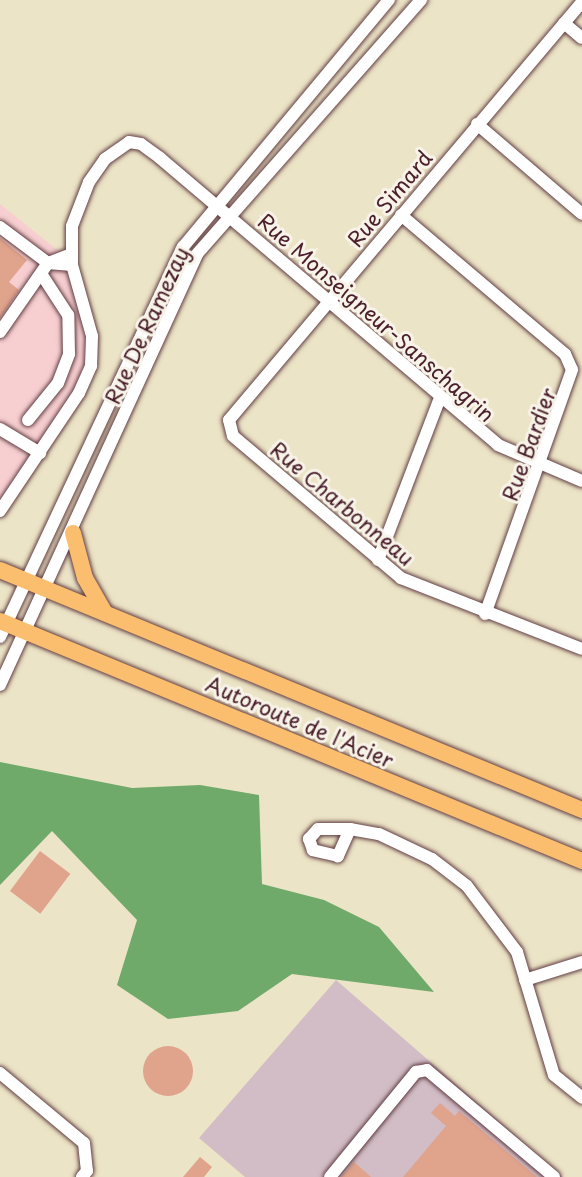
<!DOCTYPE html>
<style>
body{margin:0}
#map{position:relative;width:582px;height:1177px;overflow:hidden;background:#ece4c6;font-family:"Playpen Sans",sans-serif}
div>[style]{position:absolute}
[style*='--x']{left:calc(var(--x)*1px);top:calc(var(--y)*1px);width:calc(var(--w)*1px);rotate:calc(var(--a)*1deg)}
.built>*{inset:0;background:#f7cfd1}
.industrial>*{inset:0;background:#d2bdc6}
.forest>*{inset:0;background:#6faa6a}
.building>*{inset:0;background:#e0a38c;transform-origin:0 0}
.round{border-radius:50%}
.roads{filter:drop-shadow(0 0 2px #623d42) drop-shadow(0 0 2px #623d42)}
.minor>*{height:12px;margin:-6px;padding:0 6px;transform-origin:6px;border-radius:6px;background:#fff}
.highway>*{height:16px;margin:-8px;padding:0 8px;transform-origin:8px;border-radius:8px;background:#fbbd6e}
span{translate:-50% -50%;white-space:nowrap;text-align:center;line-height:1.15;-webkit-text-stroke:6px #f7f3e8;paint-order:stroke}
.street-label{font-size:21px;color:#4a1f2b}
</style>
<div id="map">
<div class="built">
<div style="clip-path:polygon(0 204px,70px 260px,89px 336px,88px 364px,76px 393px,0 508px)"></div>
</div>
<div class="industrial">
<div style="clip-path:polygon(336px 980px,563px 1177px,245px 1177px,199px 1138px)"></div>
</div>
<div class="forest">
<div style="clip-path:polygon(0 762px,132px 788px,200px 785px,259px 795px,262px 884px,324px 900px,379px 927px,434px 992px,292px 974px,238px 1011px,168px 1019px,117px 985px,137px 920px,52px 831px,0 885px)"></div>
</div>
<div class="building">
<div style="clip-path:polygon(0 238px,27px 260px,9px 282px,19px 290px,0 318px)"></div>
<div style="left:40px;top:851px;width:38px;height:50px;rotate:37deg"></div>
<div class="round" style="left:143px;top:1046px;width:50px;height:50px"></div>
<div style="clip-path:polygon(440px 1103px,455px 1116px,459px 1111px,537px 1177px,403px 1177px,446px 1126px,431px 1113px)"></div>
<div style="clip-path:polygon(200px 1157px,212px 1167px,204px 1177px,183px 1177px)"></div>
<div style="clip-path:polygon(354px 1162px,371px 1177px,341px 1177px)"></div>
</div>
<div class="roads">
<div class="minor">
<div style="--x:582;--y:2;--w:547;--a:130.18"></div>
<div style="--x:229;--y:420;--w:16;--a:76"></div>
<div style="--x:233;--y:436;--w:220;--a:40.2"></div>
<div style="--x:401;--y:578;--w:194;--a:21.4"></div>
<div style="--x:564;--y:23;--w:23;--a:40"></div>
<div style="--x:477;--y:124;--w:138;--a:40.6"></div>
<div style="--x:401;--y:215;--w:215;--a:40.3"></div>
<div style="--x:565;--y:354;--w:17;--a:66"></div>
<div style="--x:572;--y:370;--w:259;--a:109.6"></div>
<div style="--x:0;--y:227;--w:60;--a:36.9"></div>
<div style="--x:48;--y:263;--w:24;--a:5"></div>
<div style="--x:0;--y:332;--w:84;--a:-55.2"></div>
<div style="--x:48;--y:263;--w:25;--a:-21"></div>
<div style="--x:28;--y:420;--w:48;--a:-51"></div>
<div style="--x:58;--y:383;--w:31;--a:-69"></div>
<div style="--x:69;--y:354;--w:39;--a:-91"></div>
<div style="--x:68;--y:315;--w:48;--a:-123"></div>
<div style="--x:0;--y:429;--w:47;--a:31"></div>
<div style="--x:0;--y:511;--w:142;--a:-56.2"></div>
<div style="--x:79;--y:393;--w:30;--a:-66"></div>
<div style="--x:91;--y:366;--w:30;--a:-88"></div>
<div style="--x:92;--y:336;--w:74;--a:-105.7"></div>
<div style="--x:72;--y:265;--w:39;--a:-90"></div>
<div style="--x:72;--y:226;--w:47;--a:-68.9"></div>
<div style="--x:89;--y:182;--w:28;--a:-55"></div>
<div style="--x:105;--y:159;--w:29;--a:-35"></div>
<div style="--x:129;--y:142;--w:12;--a:9"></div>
<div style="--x:141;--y:144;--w:24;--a:36"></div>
<div style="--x:160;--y:158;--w:443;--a:40.3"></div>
<div style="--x:498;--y:445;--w:91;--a:23.2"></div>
<div style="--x:378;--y:560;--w:173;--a:-69.1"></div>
<div style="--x:0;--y:637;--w:431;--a:-64.9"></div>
<div style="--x:183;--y:247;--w:322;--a:-50.2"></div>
<div style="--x:0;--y:685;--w:474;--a:-65.4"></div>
<div style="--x:197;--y:254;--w:339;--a:-48.6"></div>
<div style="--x:350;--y:829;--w:30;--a:114"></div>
<div style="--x:338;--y:856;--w:26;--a:-167"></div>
<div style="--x:313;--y:850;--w:12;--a:-110"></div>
<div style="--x:309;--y:839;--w:13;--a:-48"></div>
<div style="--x:318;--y:829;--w:32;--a:0"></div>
<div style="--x:350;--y:829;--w:29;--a:10"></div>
<div style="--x:379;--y:834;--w:59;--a:25.3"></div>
<div style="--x:432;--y:859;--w:44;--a:37.6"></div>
<div style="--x:467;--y:886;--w:83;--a:52.9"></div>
<div style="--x:517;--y:952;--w:128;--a:73.3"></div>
<div style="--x:554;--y:1075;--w:36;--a:39"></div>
<div style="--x:525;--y:980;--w:60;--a:-17.5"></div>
<div style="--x:0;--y:1073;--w:109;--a:39.8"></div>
<div style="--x:84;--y:1143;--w:28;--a:84"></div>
<div style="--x:87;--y:1171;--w:8;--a:130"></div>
<div style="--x:330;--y:1177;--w:136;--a:-50.7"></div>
<div style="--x:416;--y:1072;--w:11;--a:-10"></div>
<div style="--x:427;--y:1070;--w:166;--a:40.1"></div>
</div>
<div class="highway">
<div style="--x:73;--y:533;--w:47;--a:75.1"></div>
<div style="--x:85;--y:578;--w:40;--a:60.3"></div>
<div style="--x:0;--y:570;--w:630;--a:22.41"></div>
<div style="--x:0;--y:621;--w:630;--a:22.41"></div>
</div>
</div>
<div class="street-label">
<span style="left:389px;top:198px;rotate:-50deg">Rue Simard</span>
<span style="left:377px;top:317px;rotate:41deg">Rue Monseigneur-Sanschagrin</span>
<span style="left:146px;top:325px;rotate:-65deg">Rue De Ramezay</span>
<span style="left:528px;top:444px;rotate:-70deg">Rue Bardier</span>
<span style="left:343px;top:503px;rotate:40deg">Rue Charbonneau</span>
<span style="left:300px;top:721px;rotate:23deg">Autoroute de l'Acier</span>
</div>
</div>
